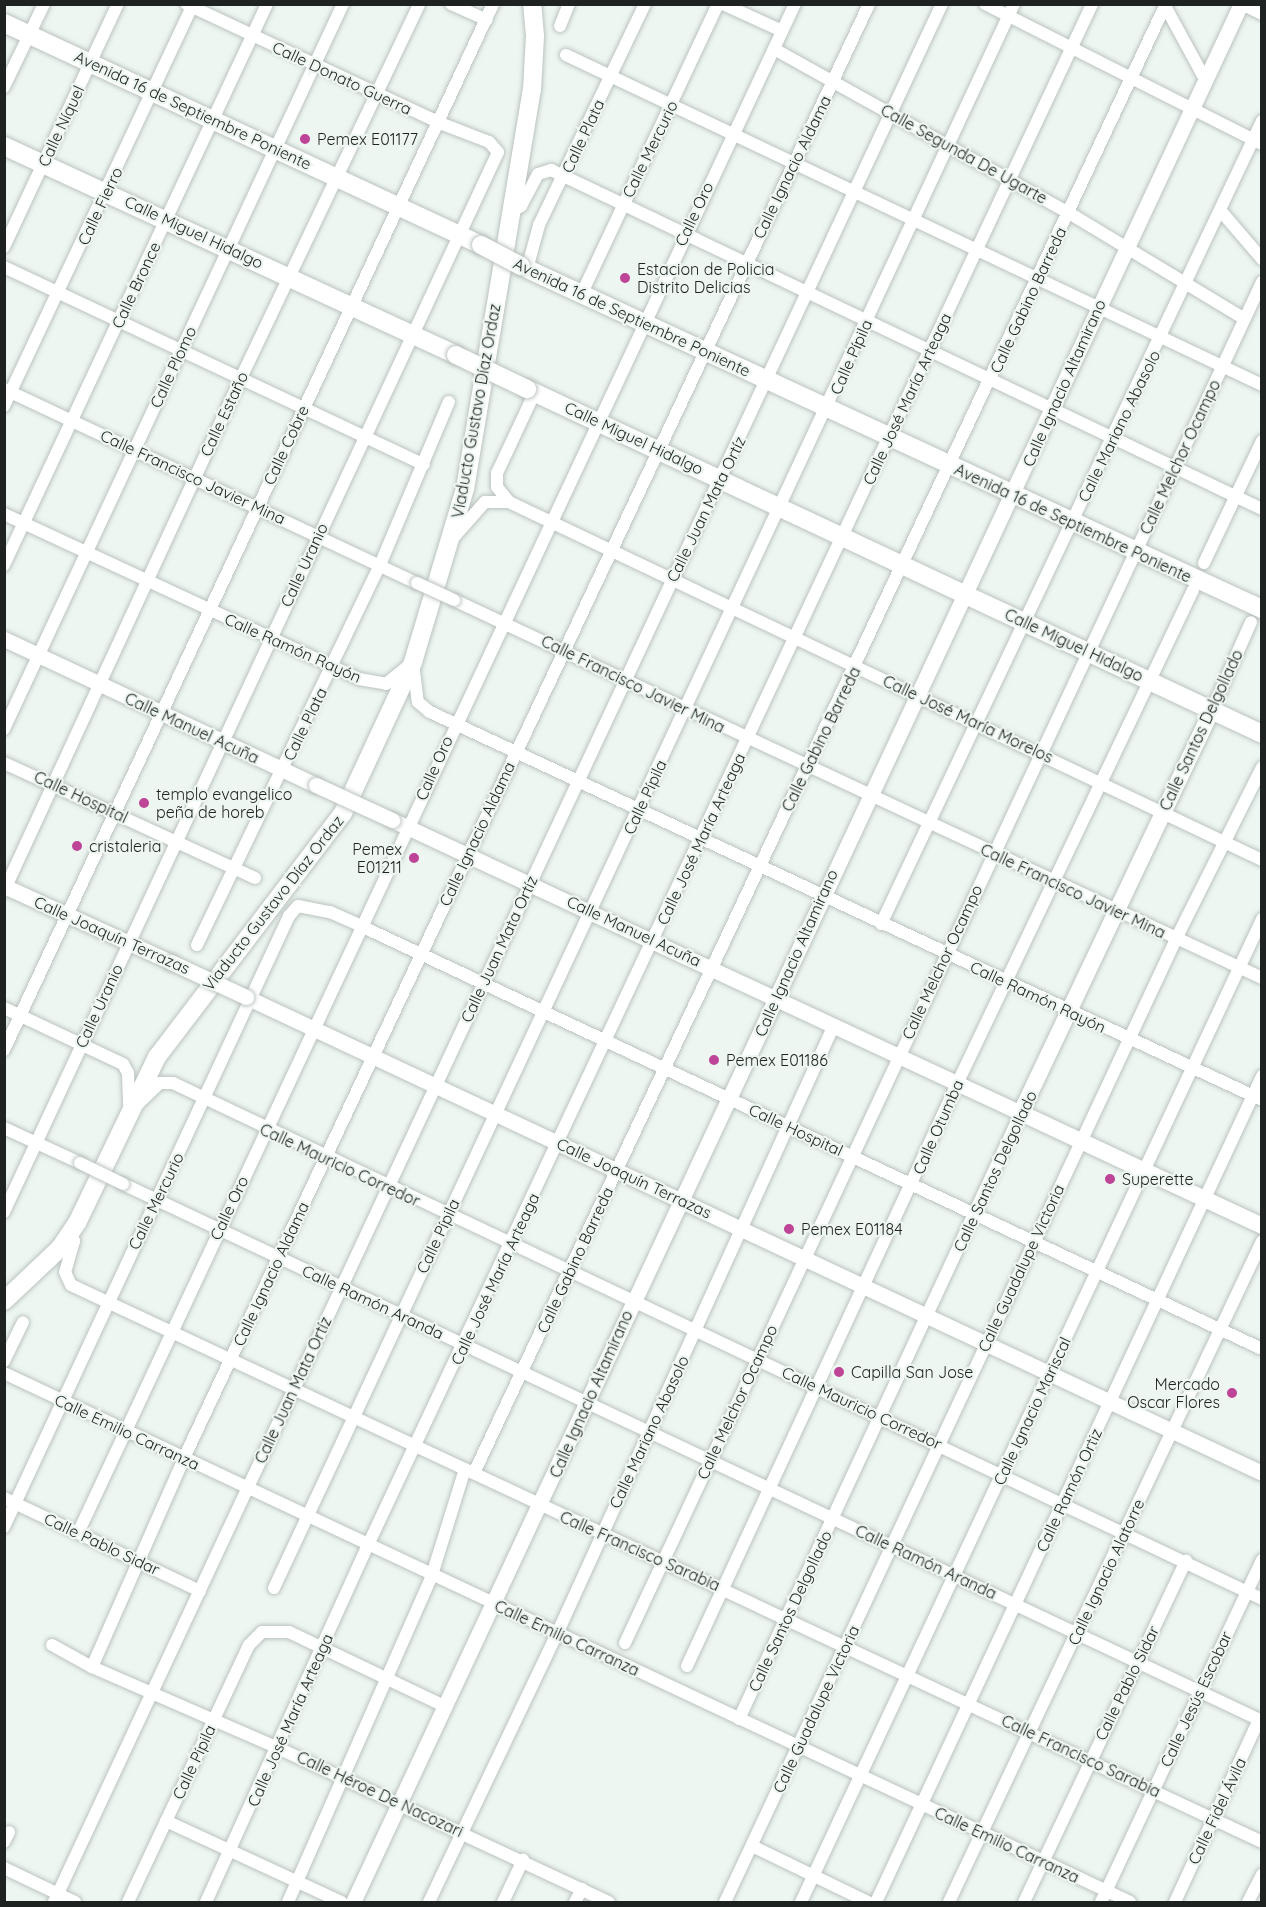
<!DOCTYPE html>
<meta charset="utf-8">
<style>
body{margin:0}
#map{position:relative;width:1266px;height:1907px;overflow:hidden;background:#edf6f1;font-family:Quicksand,sans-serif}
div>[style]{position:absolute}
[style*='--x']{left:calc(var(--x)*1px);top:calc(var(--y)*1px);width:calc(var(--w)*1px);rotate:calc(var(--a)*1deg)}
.roads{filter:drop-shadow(0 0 2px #bbc3bf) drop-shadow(0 0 2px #bbc3bf)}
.minor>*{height:12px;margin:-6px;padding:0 6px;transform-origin:6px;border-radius:6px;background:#fff}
.tertiary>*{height:15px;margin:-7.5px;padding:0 7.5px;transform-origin:7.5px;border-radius:7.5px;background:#fff}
.secondary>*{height:16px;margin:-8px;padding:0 8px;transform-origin:8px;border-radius:8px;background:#fff}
.primary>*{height:18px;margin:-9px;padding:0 9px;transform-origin:9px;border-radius:9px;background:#fff}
.bridges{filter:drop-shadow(0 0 2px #bbc3bf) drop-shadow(0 0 2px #bbc3bf)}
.minor-bridge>*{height:12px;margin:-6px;padding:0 6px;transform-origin:6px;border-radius:6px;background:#fff}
.tertiary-bridge>*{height:15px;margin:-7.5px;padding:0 7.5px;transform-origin:7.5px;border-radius:7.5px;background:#fff}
.primary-bridge>*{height:18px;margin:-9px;padding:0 9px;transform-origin:9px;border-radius:9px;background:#fff}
.dots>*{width:16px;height:16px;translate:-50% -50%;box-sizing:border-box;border:3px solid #edf6f1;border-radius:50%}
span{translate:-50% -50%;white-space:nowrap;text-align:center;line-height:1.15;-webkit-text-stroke:4.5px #edf6f1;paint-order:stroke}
.street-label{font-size:16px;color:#1e2220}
.poi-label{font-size:16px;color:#1e2220}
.left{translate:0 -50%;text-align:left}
.right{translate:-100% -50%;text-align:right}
.frame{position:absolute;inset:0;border:6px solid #1e2220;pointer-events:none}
</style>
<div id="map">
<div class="roads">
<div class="minor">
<div style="--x:451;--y:4;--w:39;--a:24"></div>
<div style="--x:723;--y:4;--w:65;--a:24.6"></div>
<div style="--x:985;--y:4;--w:310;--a:26.8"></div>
<div style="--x:1164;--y:4;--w:88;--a:61.4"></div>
<div style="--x:560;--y:26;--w:24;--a:-68"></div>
<div style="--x:774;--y:49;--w:338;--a:29.1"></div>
<div style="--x:1069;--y:213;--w:205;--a:31.1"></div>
<div style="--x:566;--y:55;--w:770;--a:25.37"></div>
<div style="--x:4;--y:87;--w:92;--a:-64.3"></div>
<div style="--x:1220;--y:210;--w:65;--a:49.4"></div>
<div style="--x:510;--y:212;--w:13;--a:-29"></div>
<div style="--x:521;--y:206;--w:36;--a:-62"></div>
<div style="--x:538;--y:174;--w:14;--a:-17"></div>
<div style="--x:551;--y:170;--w:788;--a:25.49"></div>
<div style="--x:4;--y:247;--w:268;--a:-64.9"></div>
<div style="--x:4;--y:267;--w:464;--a:25.2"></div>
<div style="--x:527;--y:269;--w:46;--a:-74.7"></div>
<div style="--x:539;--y:225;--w:245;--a:-64.4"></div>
<div style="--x:582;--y:293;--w:319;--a:-64.8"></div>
<div style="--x:4;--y:389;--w:456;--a:25.2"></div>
<div style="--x:535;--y:392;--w:89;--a:115.1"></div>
<div style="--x:497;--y:473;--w:14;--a:90"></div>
<div style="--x:497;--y:487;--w:19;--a:51"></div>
<div style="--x:509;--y:502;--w:834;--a:25.43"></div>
<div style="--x:4;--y:406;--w:444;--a:-64.8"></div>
<div style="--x:4;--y:514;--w:391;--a:24.9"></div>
<div style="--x:359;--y:679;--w:27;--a:10"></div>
<div style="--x:386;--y:684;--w:27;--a:-39"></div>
<div style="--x:454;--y:537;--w:47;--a:-48.5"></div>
<div style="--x:485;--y:502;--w:24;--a:0"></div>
<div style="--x:1204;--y:563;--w:135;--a:-64.6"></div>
<div style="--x:4;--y:565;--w:620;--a:-64.88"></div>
<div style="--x:454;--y:600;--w:892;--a:25.07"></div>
<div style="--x:413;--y:663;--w:39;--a:83"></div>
<div style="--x:418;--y:702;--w:16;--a:40"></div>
<div style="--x:430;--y:712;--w:918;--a:25"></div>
<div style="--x:1212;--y:710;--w:96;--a:-66.1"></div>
<div style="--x:4;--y:729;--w:800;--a:-64.94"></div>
<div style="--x:4;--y:763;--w:276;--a:24.6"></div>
<div style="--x:4;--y:891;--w:565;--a:-65.2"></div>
<div style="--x:241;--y:378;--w:414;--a:-64.5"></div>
<div style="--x:881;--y:924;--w:889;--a:-64.62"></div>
<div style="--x:197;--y:945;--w:422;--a:-64.3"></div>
<div style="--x:380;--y:565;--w:177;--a:-67.1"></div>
<div style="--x:4;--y:1008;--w:132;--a:25.2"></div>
<div style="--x:123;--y:1064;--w:10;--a:61"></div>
<div style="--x:128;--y:1073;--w:37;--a:88"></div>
<div style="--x:4;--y:1050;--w:1155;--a:-64.94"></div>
<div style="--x:137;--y:1105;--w:32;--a:-44"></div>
<div style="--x:160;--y:1083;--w:13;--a:0"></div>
<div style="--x:173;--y:1083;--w:1205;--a:25.35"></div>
<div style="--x:4;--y:1128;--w:84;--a:24.7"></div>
<div style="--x:123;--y:1184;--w:1259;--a:25.24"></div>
<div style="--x:4;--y:1212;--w:1169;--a:-65.01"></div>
<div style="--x:498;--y:152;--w:13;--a:-132"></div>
<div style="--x:489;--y:142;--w:53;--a:-158.8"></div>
<div style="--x:440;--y:123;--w:280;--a:-154.9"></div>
<div style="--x:70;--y:1232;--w:10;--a:66"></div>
<div style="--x:74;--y:1241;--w:32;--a:106"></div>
<div style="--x:65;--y:1272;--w:14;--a:65"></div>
<div style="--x:71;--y:1285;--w:1315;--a:25.06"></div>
<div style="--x:4;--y:1361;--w:43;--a:-64"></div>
<div style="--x:4;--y:1373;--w:1244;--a:25.16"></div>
<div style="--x:474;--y:1473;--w:1624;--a:-64.78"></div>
<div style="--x:4;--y:1498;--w:217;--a:25.4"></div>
<div style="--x:4;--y:1527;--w:674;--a:-64.99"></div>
<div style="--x:289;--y:916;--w:13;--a:-48"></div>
<div style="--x:298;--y:906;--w:33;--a:11"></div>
<div style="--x:330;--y:912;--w:34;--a:24"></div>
<div style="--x:361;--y:926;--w:995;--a:25.15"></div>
<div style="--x:78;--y:1533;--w:1689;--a:-64.88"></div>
<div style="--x:274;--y:1588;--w:1748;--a:-64.96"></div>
<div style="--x:625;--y:1643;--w:1503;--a:-64.92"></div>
<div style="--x:52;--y:1645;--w:46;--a:28.8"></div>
<div style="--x:92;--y:1667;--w:203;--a:23.5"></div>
<div style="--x:278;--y:1748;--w:365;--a:25"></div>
<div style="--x:687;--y:1666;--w:642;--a:-65.11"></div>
<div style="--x:957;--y:1084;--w:547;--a:-64.46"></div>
<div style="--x:92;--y:1667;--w:228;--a:-66.2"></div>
<div style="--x:184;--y:1458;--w:1607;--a:-64.77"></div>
<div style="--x:739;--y:1719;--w:668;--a:-65.05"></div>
<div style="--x:166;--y:1821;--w:193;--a:24.8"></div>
<div style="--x:4;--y:1842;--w:11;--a:-63"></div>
<div style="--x:752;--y:1846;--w:129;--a:25.8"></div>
<div style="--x:4;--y:1868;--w:79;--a:25.6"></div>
<div style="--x:54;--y:1902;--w:2095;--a:-64.93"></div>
<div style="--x:128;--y:1902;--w:284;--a:-64.8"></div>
<div style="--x:249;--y:1645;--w:18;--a:-45"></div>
<div style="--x:262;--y:1632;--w:27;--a:0"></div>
<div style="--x:289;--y:1632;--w:174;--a:25.5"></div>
<div style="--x:206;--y:1902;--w:392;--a:-65.6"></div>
<div style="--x:368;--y:1545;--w:1703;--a:-64.83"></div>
<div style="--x:288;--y:1902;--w:357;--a:-66.2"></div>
<div style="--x:432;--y:1575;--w:111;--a:-72.7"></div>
<div style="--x:429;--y:1902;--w:297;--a:-64.5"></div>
<div style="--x:557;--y:1634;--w:669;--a:-65.54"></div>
<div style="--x:503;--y:1902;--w:47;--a:-64.5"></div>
<div style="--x:575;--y:1902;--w:15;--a:-62"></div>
<div style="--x:725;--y:1902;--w:1063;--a:-64.9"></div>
<div style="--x:1176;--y:939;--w:192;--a:-63.4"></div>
<div style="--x:801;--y:1902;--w:1086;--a:-64.87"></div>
<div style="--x:876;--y:1902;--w:912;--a:-64.95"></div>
<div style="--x:949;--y:1902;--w:731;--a:-64.66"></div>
<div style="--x:1024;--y:1902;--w:378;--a:-64.6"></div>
<div style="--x:1101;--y:1902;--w:378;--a:-64.8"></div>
<div style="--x:1175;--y:1902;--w:201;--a:-65.3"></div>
<div style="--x:1248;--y:1902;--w:31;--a:-63"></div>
</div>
<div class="tertiary">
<div style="--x:1246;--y:4;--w:18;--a:27"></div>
<div style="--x:4;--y:639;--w:344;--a:25.1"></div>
<div style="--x:392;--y:820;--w:694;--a:24.98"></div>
<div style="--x:4;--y:886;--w:183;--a:24.5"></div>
<div style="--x:246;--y:997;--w:1122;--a:25.1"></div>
<div style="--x:353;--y:1902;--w:2095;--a:-64.93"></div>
</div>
<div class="secondary">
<div style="--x:1212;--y:710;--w:446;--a:115.4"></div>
<div style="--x:1021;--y:1113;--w:266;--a:25.1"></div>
</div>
<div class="primary">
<div style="--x:4;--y:23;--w:526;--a:24.96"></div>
<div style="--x:4;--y:146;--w:498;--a:24.8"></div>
<div style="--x:521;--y:266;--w:817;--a:24.84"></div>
<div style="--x:527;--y:389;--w:812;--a:25.14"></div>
<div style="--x:4;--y:1301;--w:77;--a:-43.4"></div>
<div style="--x:60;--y:1248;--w:32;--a:-56"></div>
<div style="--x:78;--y:1221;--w:182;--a:-64.3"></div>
<div style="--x:157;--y:1057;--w:307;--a:-52.7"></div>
<div style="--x:343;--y:813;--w:166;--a:-65.1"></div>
<div style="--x:413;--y:662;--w:181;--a:-73.3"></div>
<div style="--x:465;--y:489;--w:405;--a:-80.5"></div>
<div style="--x:532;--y:90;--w:54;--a:-86.8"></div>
<div style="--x:535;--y:36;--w:32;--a:-95"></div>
</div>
</div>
<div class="bridges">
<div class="minor-bridge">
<div style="--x:417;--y:583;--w:41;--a:24.7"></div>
<div style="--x:80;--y:1163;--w:48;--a:26"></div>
</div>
<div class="tertiary-bridge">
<div style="--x:316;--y:785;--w:84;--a:24.7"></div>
<div style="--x:171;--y:962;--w:83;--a:25"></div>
</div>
<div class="primary-bridge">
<div style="--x:481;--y:245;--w:45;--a:27.7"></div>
<div style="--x:456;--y:355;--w:79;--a:25.6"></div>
</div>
</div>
<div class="dots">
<div style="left:305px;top:139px;background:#be4497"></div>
<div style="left:625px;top:278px;background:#be4497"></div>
<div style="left:144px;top:803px;background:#be4497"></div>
<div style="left:77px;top:846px;background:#be4497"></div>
<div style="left:414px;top:858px;background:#be4497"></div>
<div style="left:714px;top:1060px;background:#be4497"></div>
<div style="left:1110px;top:1179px;background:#be4497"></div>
<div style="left:789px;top:1229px;background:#be4497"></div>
<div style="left:839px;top:1372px;background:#be4497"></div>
<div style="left:1232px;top:1393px;background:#be4497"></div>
</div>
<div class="street-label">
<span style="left:342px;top:78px;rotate:25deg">Calle Donato Guerra</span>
<span style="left:193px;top:110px;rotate:25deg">Avenida 16 de Septiembre Poniente</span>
<span style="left:61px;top:126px;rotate:-65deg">Calle Níquel</span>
<span style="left:583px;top:136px;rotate:-65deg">Calle Plata</span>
<span style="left:650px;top:149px;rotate:-64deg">Calle Mercurio</span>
<span style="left:964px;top:154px;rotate:29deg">Calle Segunda De Ugarte</span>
<span style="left:792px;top:167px;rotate:-64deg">Calle Ignacio Aldama</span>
<span style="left:100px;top:206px;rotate:-65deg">Calle Fierro</span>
<span style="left:694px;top:214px;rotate:-65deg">Calle Oro</span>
<span style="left:194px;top:232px;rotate:25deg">Calle Miguel Hidalgo</span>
<span style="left:136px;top:285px;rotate:-65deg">Calle Bronce</span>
<span style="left:1028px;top:300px;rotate:-65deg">Calle Gabino Barreda</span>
<span style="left:632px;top:317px;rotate:25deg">Avenida 16 de Septiembre Poniente</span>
<span style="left:851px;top:357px;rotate:-66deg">Calle Pípila</span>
<span style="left:173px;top:367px;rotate:-65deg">Calle Plomo</span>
<span style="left:1064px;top:383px;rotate:-66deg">Calle Ignacio Altamirano</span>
<span style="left:907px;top:399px;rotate:-65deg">Calle José María Arteaga</span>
<span style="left:476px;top:411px;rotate:-80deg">Viaducto Gustavo Díaz Ordaz</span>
<span style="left:224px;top:414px;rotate:-65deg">Calle Estaño</span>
<span style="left:1119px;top:426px;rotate:-64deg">Calle Mariano Abasolo</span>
<span style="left:634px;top:438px;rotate:25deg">Calle Miguel Hidalgo</span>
<span style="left:286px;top:445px;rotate:-65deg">Calle Cobre</span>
<span style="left:1180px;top:457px;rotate:-65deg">Calle Melchor Ocampo</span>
<span style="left:193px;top:477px;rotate:25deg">Calle Francisco Javier Mina</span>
<span style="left:706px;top:509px;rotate:-64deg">Calle Juan Mata Ortíz</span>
<span style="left:1073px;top:523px;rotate:25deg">Avenida 16 de Septiembre Poniente</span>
<span style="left:304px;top:565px;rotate:-65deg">Calle Uranio</span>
<span style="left:1074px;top:645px;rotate:25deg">Calle Miguel Hidalgo</span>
<span style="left:293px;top:648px;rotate:24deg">Calle Ramón Rayón</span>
<span style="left:633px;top:684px;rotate:26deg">Calle Francisco Javier Mina</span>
<span style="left:968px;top:719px;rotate:25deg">Calle José María Morelos</span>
<span style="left:305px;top:724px;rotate:-64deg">Calle Plata</span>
<span style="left:192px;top:728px;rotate:25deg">Calle Manuel Acuña</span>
<span style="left:1201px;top:730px;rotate:-65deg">Calle Santos Delgollado</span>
<span style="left:821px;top:739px;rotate:-64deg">Calle Gabino Barreda</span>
<span style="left:434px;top:768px;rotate:-66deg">Calle Oro</span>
<span style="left:81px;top:797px;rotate:25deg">Calle Hospital</span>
<span style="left:645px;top:797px;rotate:-65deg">Calle Pípila</span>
<span style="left:477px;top:834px;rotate:-65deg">Calle Ignacio Aldama</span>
<span style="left:701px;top:839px;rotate:-65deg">Calle José María Arteaga</span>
<span style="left:1073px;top:891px;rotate:25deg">Calle Francisco Javier Mina</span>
<span style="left:273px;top:903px;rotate:-52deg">Viaducto Gustavo Díaz Ordaz</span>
<span style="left:634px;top:931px;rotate:25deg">Calle Manuel Acuña</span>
<span style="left:112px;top:935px;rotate:24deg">Calle Joaquín Terrazas</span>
<span style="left:499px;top:949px;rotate:-65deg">Calle Juan Mata Ortíz</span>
<span style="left:796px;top:953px;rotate:-66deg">Calle Ignacio Altamirano</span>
<span style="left:942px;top:962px;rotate:-65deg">Calle Melchor Ocampo</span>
<span style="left:1038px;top:997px;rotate:25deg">Calle Ramón Rayón</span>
<span style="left:99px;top:1006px;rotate:-65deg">Calle Uranio</span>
<span style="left:938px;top:1127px;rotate:-66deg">Calle Otumba</span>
<span style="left:796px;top:1130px;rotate:25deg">Calle Hospital</span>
<span style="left:340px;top:1165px;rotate:25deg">Calle Mauricio Corredor</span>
<span style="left:995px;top:1171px;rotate:-65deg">Calle Santos Delgollado</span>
<span style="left:634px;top:1178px;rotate:25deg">Calle Joaquín Terrazas</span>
<span style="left:156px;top:1201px;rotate:-64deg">Calle Mercurio</span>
<span style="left:229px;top:1208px;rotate:-65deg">Calle Oro</span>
<span style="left:438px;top:1236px;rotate:-65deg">Calle Pípila</span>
<span style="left:575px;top:1260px;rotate:-65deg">Calle Gabino Barreda</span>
<span style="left:1021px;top:1268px;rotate:-65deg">Calle Guadalupe Victoria</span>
<span style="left:271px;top:1274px;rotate:-65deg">Calle Ignacio Aldama</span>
<span style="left:495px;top:1279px;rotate:-65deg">Calle José María Arteaga</span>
<span style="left:373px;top:1302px;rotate:25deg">Calle Ramón Aranda</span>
<span style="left:293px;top:1390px;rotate:-65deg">Calle Juan Mata Ortíz</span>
<span style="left:591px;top:1394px;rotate:-66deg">Calle Ignacio Altamirano</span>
<span style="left:737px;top:1402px;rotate:-65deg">Calle Melchor Ocampo</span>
<span style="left:862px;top:1408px;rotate:25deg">Calle Mauricio Corredor</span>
<span style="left:1032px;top:1411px;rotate:-65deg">Calle Ignacio Mariscal</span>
<span style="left:127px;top:1432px;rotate:25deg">Calle Emilio Carranza</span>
<span style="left:649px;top:1432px;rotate:-65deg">Calle Mariano Abasolo</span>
<span style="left:1069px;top:1490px;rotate:-65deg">Calle Ramón Ortiz</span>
<span style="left:102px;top:1544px;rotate:25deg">Calle Pablo Sidar</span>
<span style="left:640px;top:1551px;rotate:24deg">Calle Francisco Sarabia</span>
<span style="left:926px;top:1562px;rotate:25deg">Calle Ramón Aranda</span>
<span style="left:1106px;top:1572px;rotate:-65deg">Calle Ignacio Alatorre</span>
<span style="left:790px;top:1611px;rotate:-65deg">Calle Santos Delgollado</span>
<span style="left:567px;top:1638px;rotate:25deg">Calle Emilio Carranza</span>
<span style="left:1127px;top:1683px;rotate:-64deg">Calle Pablo Sidar</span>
<span style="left:1196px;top:1699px;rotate:-65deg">Calle Jesús Escobar</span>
<span style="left:816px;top:1709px;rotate:-65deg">Calle Guadalupe Victoria</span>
<span style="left:290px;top:1720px;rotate:-66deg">Calle José María Arteaga</span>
<span style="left:1081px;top:1756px;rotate:25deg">Calle Francisco Sarabia</span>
<span style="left:194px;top:1762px;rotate:-65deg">Calle Pípila</span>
<span style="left:380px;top:1794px;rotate:25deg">Calle Héroe De Nacozari</span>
<span style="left:1217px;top:1811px;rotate:-65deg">Calle Fidel Ávila</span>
<span style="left:1007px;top:1845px;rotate:25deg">Calle Emilio Carranza</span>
</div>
<div class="poi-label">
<span class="left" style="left:317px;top:139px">Pemex E01177</span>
<span class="left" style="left:637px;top:278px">Estacion de Policia<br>Distrito Delicias</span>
<span class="left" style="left:156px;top:803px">templo evangelico<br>peña de horeb</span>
<span class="left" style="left:89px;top:846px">cristaleria</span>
<span class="right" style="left:402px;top:858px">Pemex<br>E01211</span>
<span class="left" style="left:726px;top:1060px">Pemex E01186</span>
<span class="left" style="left:1122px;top:1179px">Superette</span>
<span class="left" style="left:801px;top:1229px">Pemex E01184</span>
<span class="left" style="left:851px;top:1372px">Capilla San Jose</span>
<span class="right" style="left:1220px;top:1393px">Mercado<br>Oscar Flores</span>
</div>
<div class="frame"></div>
</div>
